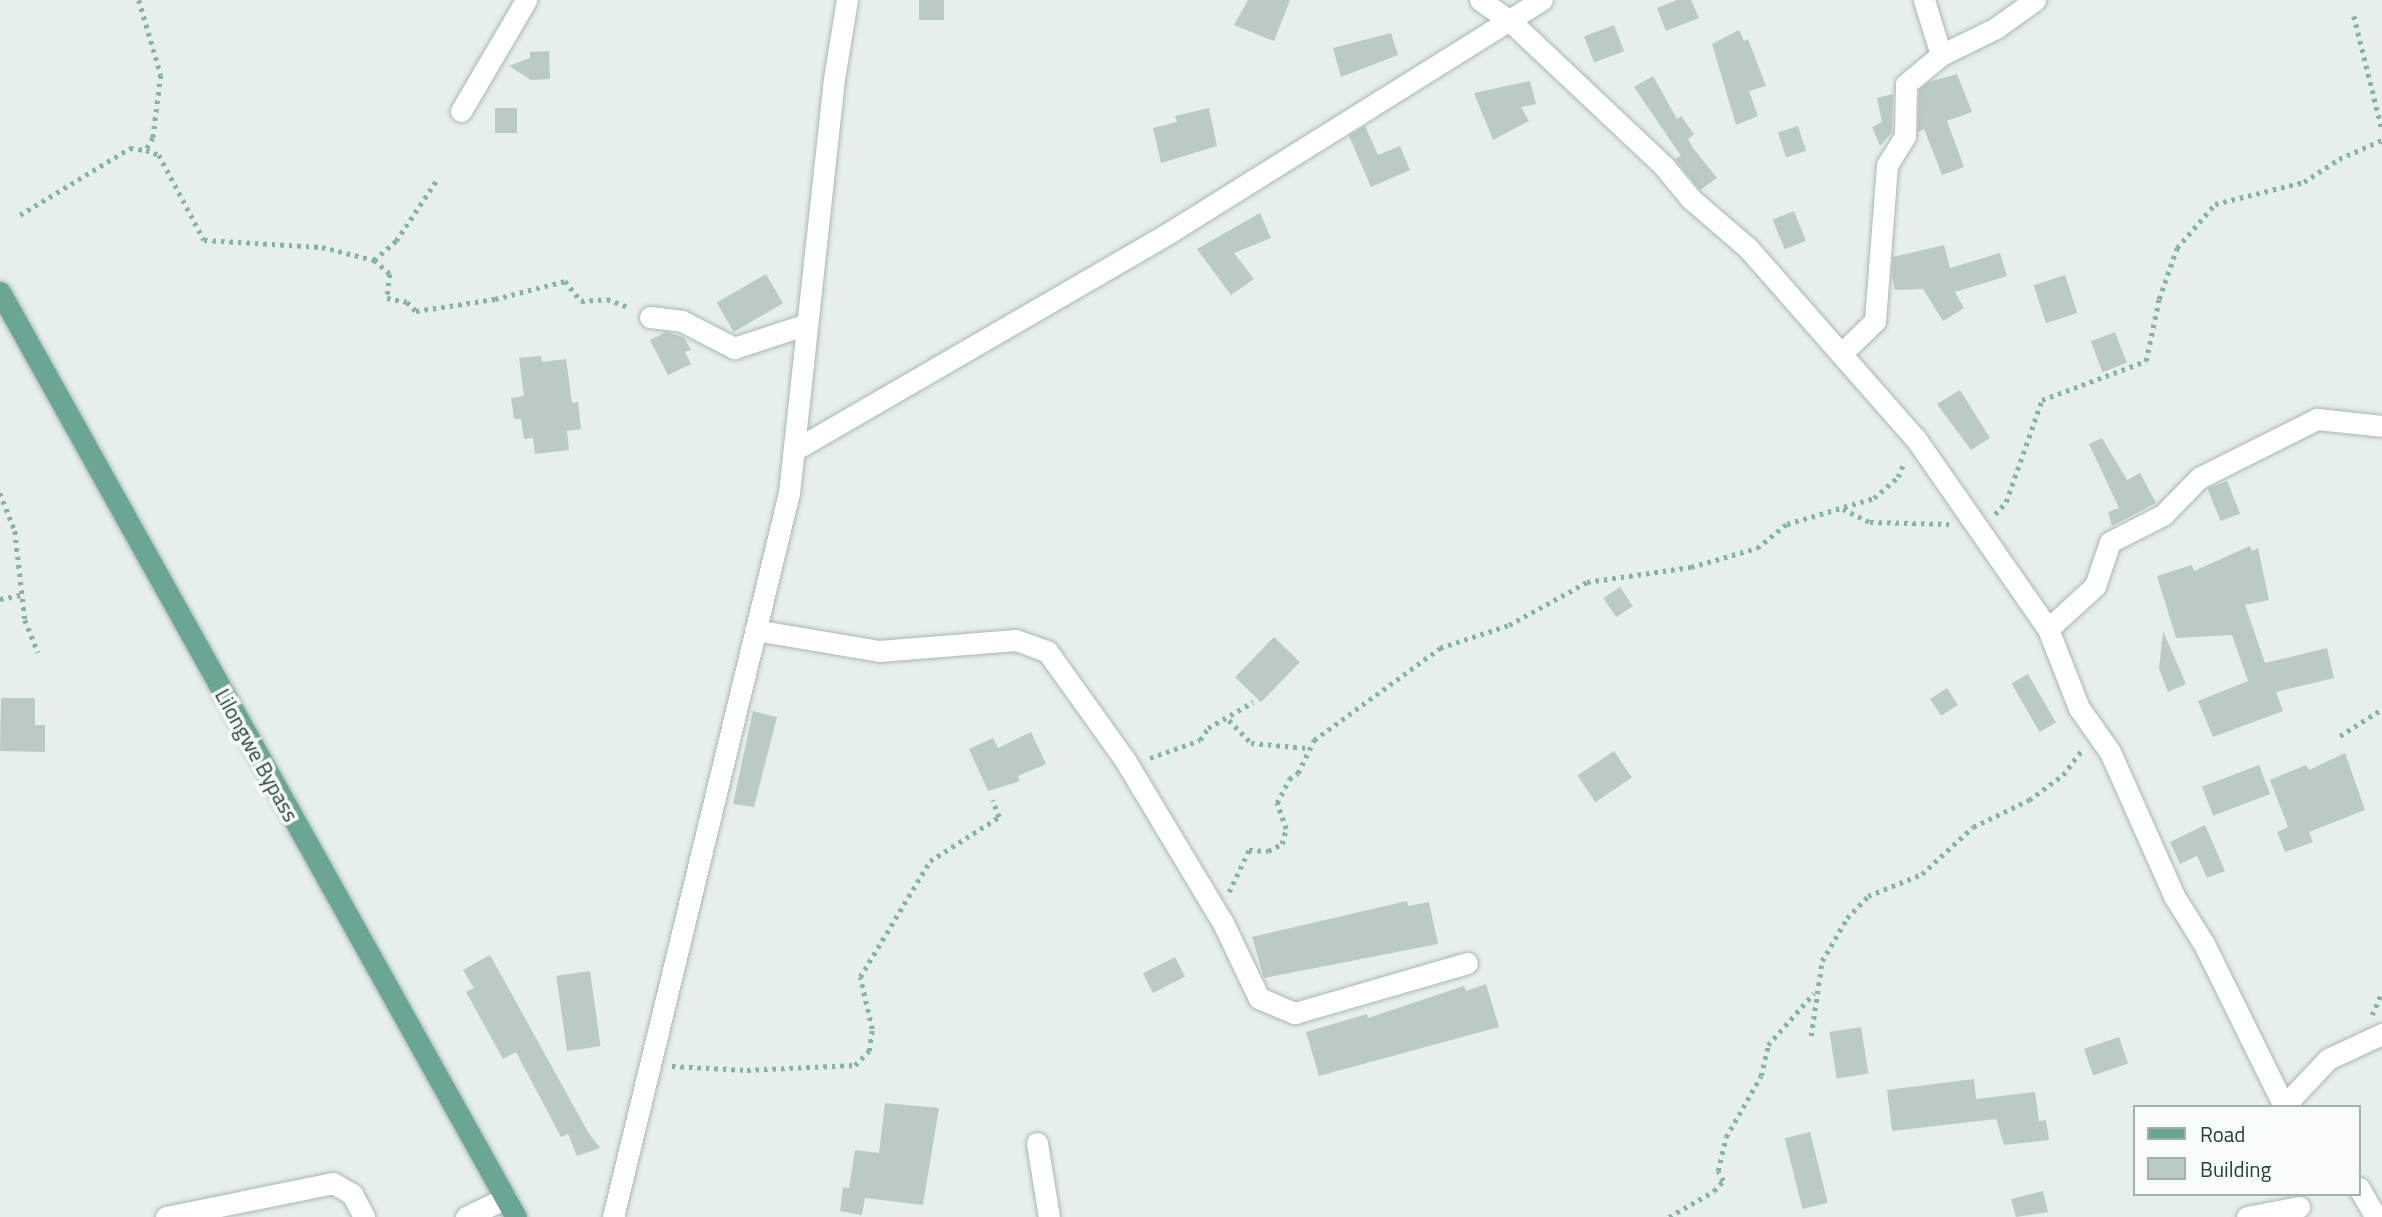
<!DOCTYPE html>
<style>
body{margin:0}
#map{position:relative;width:2382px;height:1217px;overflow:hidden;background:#e6efeb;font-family:"Titillium Web",sans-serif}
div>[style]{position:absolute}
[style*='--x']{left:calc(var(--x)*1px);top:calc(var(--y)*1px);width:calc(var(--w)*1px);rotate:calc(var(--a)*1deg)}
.building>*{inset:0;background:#bbcac4;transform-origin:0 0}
.path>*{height:4.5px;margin-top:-2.25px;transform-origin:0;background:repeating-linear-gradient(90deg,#86b3a5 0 3.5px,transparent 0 8.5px)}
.roads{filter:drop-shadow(0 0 2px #a8b8b2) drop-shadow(0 0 2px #a8b8b2)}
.minor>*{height:21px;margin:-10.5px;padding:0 10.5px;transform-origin:10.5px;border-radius:10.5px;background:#fff}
.major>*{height:21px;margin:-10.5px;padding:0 10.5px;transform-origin:10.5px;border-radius:10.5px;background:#6aa596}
span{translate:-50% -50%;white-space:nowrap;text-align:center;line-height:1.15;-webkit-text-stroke:7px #f7fbf9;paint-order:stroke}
.street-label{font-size:21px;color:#24423a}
.legend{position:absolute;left:2133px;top:1105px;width:228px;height:91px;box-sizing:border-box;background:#f7fbf9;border:2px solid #a3b1ad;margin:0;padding:9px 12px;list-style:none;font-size:21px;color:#24423a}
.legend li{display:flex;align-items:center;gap:14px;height:35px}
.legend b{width:35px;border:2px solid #a3b1ad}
</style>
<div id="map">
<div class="building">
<div style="left:919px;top:0;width:25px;height:20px"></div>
<div style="clip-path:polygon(1248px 0,1290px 0,1274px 41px,1234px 25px)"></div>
<div style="clip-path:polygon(1677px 0,1691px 0,1699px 18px,1666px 31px,1657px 8px)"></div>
<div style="left:1614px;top:25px;width:28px;height:32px;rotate:69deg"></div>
<div style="clip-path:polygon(1739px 30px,1744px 41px,1748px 39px,1766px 86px,1749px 91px,1758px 116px,1736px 125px,1712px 44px)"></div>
<div style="clip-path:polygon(1391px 33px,1398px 55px,1341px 77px,1333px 48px)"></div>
<div style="clip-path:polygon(549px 51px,550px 79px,531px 80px,509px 66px,530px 58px,530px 52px)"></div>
<div style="clip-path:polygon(1957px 74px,1972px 112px,1947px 121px,1964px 167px,1942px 175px,1924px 129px,1918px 132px,1919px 90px,1929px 82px)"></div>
<div style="clip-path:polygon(1653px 76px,1677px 119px,1681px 116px,1694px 134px,1688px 139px,1693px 148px,1717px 178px,1700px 190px,1675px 159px,1681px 156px,1634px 87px)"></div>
<div style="clip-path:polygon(1530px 81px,1536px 104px,1521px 107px,1529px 121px,1493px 140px,1474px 93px)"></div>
<div style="clip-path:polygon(1893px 94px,1892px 132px,1880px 146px,1872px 127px,1882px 122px,1877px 98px)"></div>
<div style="left:495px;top:108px;width:22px;height:25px"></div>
<div style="clip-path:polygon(1209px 108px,1217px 146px,1161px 163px,1153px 128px,1177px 122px,1175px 116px)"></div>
<div style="clip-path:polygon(1365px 126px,1378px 155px,1400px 146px,1410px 170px,1371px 187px,1349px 136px)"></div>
<div style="left:1798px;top:126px;width:26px;height:21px;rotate:72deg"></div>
<div style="left:1794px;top:211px;width:32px;height:23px;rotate:68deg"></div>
<div style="clip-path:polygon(1260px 213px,1271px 238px,1234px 253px,1254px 279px,1231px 295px,1197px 249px)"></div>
<div style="clip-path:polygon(1944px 245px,1950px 268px,2000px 253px,2007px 276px,1955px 292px,1964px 308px,1943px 321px,1923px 289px,1895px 290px,1892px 277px,1893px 257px)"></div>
<div style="left:766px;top:274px;width:34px;height:57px;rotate:60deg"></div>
<div style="left:2065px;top:275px;width:40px;height:33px;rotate:72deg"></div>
<div style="clip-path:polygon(666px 332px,684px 337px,691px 350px,685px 352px,691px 364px,668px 375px,650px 340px)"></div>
<div style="left:2115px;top:332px;width:33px;height:26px;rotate:69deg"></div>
<div style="clip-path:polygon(541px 356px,542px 362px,566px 359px,572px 403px,578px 402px,581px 429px,567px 431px,569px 450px,535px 454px,533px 438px,524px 439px,521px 419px,514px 419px,511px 398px,524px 396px,519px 358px)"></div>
<div style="clip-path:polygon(1960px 390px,1990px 438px,1971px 450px,1937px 404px)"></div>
<div style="clip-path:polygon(2102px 438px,2127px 480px,2140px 473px,2156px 503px,2112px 526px,2108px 512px,2119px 508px,2089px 444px)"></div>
<div style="left:2227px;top:481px;width:35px;height:21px;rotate:68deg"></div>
<div style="clip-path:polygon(2250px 546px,2252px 551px,2258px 548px,2269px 600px,2245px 605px,2265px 663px,2327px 648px,2334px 678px,2276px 692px,2283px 711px,2213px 737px,2198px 701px,2248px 681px,2232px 635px,2176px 638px,2157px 576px,2192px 565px,2194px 571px)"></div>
<div style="left:1620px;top:587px;width:23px;height:20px;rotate:56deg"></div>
<div style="clip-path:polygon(2163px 631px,2186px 684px,2168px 692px,2159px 669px)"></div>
<div style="left:1274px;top:637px;width:36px;height:56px;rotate:44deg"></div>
<div style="left:2028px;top:674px;width:56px;height:19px;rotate:60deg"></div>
<div style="left:1947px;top:688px;width:20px;height:20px;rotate:57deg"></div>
<div style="clip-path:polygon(1px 698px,35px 698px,35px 725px,45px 725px,45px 752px,0 751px)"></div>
<div style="clip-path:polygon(753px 711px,777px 717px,754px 807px,733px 804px)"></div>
<div style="clip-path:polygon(1031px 732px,1046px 764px,1018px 776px,1020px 781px,988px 791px,969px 749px,993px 738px,998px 748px)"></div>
<div style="left:1614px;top:751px;width:32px;height:44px;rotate:56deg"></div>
<div style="clip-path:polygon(2345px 753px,2365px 810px,2309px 832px,2313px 842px,2285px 852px,2277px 832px,2288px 827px,2270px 780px,2306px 765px,2309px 770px)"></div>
<div style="left:2259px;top:765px;width:31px;height:61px;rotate:69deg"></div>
<div style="clip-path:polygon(2205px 825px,2225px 871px,2207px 878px,2197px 856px,2180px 864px,2170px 842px)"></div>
<div style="clip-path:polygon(1407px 901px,1408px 906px,1429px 902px,1438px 944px,1264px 978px,1252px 937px)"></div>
<div style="clip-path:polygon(490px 955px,588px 1132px,600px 1148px,577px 1156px,568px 1134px,561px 1137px,516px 1052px,503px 1059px,466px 992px,474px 988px,463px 970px)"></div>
<div style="left:1175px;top:957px;width:22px;height:36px;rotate:63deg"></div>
<div style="left:590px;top:971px;width:76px;height:34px;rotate:82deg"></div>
<div style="clip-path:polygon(1486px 984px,1499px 1027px,1319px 1076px,1306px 1032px,1367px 1014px,1368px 1018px,1464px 986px,1466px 991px)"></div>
<div style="left:1861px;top:1027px;width:47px;height:32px;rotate:81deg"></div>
<div style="left:2119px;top:1037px;width:28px;height:37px;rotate:71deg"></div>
<div style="clip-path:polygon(1974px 1079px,1976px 1099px,2035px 1092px,2039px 1121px,2046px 1120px,2049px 1140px,2004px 1145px,1996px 1119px,1892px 1131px,1887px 1090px)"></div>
<div style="clip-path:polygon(885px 1103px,939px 1108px,923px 1205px,865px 1198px,862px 1215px,840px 1211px,843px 1187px,849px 1188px,855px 1150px,879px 1153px)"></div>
<div style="left:1810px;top:1132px;width:73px;height:26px;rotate:76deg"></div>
<div style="clip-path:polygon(2043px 1191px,2048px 1212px,2016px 1217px,2011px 1199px)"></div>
</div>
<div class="path">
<div style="--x:139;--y:0;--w:78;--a:73.7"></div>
<div style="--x:161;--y:75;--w:64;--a:97.2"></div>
<div style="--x:153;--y:138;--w:14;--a:120"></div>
<div style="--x:2354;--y:16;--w:116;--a:76.1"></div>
<div style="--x:20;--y:215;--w:129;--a:-31.3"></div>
<div style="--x:130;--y:148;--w:16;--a:7"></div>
<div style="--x:146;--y:150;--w:14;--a:21"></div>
<div style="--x:159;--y:155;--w:96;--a:62.1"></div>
<div style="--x:204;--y:240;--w:118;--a:3.4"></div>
<div style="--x:322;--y:247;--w:54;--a:14"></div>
<div style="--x:374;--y:260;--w:29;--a:-41"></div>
<div style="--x:396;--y:241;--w:72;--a:-56.3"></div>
<div style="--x:374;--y:260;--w:21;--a:41"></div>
<div style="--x:390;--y:274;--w:24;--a:97"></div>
<div style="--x:387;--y:298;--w:20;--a:11"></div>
<div style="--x:407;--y:302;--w:13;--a:45"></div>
<div style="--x:416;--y:311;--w:80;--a:-8.6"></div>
<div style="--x:495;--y:299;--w:72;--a:-14.4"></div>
<div style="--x:565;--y:281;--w:26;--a:51"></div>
<div style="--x:581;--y:301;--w:26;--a:-4"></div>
<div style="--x:607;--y:299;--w:25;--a:21"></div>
<div style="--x:0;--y:493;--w:41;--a:68.5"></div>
<div style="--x:15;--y:531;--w:90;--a:83.6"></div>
<div style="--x:25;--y:620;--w:35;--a:68"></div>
<div style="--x:1843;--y:509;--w:30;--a:26"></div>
<div style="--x:1870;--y:522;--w:79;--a:1.5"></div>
<div style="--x:1995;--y:514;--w:16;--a:-47"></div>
<div style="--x:2006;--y:502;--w:108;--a:-70.6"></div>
<div style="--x:2042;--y:400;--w:111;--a:-20.6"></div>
<div style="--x:2146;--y:361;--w:63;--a:-78.2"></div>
<div style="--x:2159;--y:299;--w:54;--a:-70.6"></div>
<div style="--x:2177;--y:248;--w:58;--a:-49.2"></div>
<div style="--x:2215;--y:204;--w:92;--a:-13.9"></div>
<div style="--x:2304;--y:182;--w:42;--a:-33.3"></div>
<div style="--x:2339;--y:159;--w:47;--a:-23.8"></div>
<div style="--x:0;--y:599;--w:21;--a:-11"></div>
<div style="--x:1229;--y:720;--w:32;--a:46"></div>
<div style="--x:1251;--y:743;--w:57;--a:5"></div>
<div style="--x:2340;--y:736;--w:50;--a:-32.7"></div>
<div style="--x:1150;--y:758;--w:53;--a:-19.8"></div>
<div style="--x:1200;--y:740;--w:14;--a:-56"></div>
<div style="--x:1208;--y:728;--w:52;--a:-30"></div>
<div style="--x:1229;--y:892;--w:47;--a:-64.5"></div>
<div style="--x:1249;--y:850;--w:19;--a:3"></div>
<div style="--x:1268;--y:851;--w:16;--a:-27"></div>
<div style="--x:1282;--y:844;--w:16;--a:-75"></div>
<div style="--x:1286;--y:829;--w:28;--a:-109"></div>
<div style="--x:1277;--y:803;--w:27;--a:-63"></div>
<div style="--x:1289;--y:779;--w:11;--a:-34"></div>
<div style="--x:1298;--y:773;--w:37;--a:-64"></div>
<div style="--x:1314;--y:740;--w:156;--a:-36.1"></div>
<div style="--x:1440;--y:648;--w:73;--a:-18.4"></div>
<div style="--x:1509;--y:625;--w:89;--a:-28.9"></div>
<div style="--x:1587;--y:582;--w:105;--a:-8.2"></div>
<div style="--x:1691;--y:567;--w:69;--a:-16.1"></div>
<div style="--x:1757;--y:548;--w:38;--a:-39"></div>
<div style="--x:1787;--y:524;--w:91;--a:-16.6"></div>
<div style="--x:1874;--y:498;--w:32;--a:-41"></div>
<div style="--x:1898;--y:477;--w:15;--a:-67"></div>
<div style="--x:2372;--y:1015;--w:24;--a:-66"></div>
<div style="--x:1811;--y:1036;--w:76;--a:-81.7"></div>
<div style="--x:1822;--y:961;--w:50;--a:-59.8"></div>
<div style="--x:1847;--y:918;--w:30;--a:-46"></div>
<div style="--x:1868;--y:896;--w:58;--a:-22.2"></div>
<div style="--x:1922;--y:874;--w:69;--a:-42.7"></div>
<div style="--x:1973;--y:827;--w:62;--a:-25.7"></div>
<div style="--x:2029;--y:800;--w:42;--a:-36.3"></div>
<div style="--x:2063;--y:775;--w:31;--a:-53"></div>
<div style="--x:672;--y:1066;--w:75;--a:3.1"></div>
<div style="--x:747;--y:1070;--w:108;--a:-2.7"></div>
<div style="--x:855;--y:1065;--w:20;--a:-45"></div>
<div style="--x:869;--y:1051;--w:22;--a:-82"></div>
<div style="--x:872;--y:1029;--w:53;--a:-103"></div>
<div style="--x:860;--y:977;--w:135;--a:-58.9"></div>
<div style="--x:930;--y:861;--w:82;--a:-32.5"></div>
<div style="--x:999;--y:817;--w:18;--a:-112"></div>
<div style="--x:1669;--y:1217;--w:52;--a:-30"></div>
<div style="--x:1714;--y:1191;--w:13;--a:-48"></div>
<div style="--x:1723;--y:1181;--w:11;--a:-117"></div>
<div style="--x:1718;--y:1171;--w:35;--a:-77"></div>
<div style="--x:1726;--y:1137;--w:70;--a:-60.2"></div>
<div style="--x:1761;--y:1076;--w:32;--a:-77"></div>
<div style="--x:1768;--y:1045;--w:69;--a:-48.5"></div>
</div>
<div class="roads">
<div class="minor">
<div style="--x:1480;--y:0;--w:35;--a:35"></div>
<div style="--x:1509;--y:20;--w:212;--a:43.3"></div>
<div style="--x:1663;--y:165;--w:44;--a:50.5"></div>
<div style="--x:1691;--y:199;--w:75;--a:40.7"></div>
<div style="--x:1748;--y:248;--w:254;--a:48.7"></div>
<div style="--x:1916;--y:439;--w:231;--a:55.2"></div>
<div style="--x:2048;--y:629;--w:85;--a:68.6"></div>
<div style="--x:2079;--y:708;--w:54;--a:54.8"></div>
<div style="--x:2110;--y:752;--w:158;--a:66"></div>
<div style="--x:2174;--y:896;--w:57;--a:58"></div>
<div style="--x:2204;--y:944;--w:176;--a:63.7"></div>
<div style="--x:2282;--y:1102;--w:9;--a:36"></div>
<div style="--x:1941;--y:55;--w:61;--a:-26.1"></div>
<div style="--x:1996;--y:28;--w:48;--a:-35.7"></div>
<div style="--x:461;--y:111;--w:129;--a:-59.6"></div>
<div style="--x:650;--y:317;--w:32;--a:7"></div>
<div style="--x:682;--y:321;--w:59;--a:27.4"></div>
<div style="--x:734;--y:348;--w:77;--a:-18.2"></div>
<div style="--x:1842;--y:353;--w:46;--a:-44.1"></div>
<div style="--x:1875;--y:321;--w:156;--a:-85.6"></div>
<div style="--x:1887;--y:165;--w:34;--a:-58"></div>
<div style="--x:1905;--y:136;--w:52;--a:-88.9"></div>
<div style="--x:1906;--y:84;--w:45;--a:-39.6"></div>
<div style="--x:1941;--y:55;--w:58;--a:-107.2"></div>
<div style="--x:798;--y:448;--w:427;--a:-30.1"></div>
<div style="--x:1167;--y:234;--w:442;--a:-32"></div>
<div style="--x:2048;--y:629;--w:64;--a:-42.5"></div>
<div style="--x:2095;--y:586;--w:46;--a:-71.2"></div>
<div style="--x:2110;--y:542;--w:59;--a:-27"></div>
<div style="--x:2163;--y:515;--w:52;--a:-45.8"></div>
<div style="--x:2199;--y:478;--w:132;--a:-26.6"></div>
<div style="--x:2317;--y:419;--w:65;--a:6.1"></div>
<div style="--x:755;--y:630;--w:126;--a:9.6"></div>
<div style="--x:879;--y:651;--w:137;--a:-4.6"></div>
<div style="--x:1016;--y:640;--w:33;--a:20"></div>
<div style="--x:1047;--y:651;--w:134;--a:54.4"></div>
<div style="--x:1125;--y:760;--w:190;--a:59"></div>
<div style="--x:1223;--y:923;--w:83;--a:64.4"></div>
<div style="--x:1259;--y:998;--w:39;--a:23"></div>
<div style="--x:1295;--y:1013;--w:179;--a:-16.2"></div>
<div style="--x:2283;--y:1107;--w:66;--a:-46.8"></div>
<div style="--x:2328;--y:1059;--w:60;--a:-24.8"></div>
<div style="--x:1037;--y:1143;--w:75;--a:80.8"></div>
<div style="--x:2359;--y:1188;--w:34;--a:60"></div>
<div style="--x:166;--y:1217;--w:170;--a:-11.5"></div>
<div style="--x:333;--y:1183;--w:22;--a:30"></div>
<div style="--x:352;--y:1194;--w:26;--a:62"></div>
<div style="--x:466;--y:1217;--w:44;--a:-25.4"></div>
<div style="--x:613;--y:1217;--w:745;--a:-76.34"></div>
<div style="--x:789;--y:493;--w:416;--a:-83.8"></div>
<div style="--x:834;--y:79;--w:80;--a:-80.7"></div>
<div style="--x:2247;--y:1217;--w:53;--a:-10.9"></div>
</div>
<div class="major">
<div style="--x:0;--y:292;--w:1059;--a:60.85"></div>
</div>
</div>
<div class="street-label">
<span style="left:257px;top:755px;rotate:61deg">Lilongwe Bypass</span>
</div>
<ul class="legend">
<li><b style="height:9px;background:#6aa596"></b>Road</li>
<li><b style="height:19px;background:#bbcac4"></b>Building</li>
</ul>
</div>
